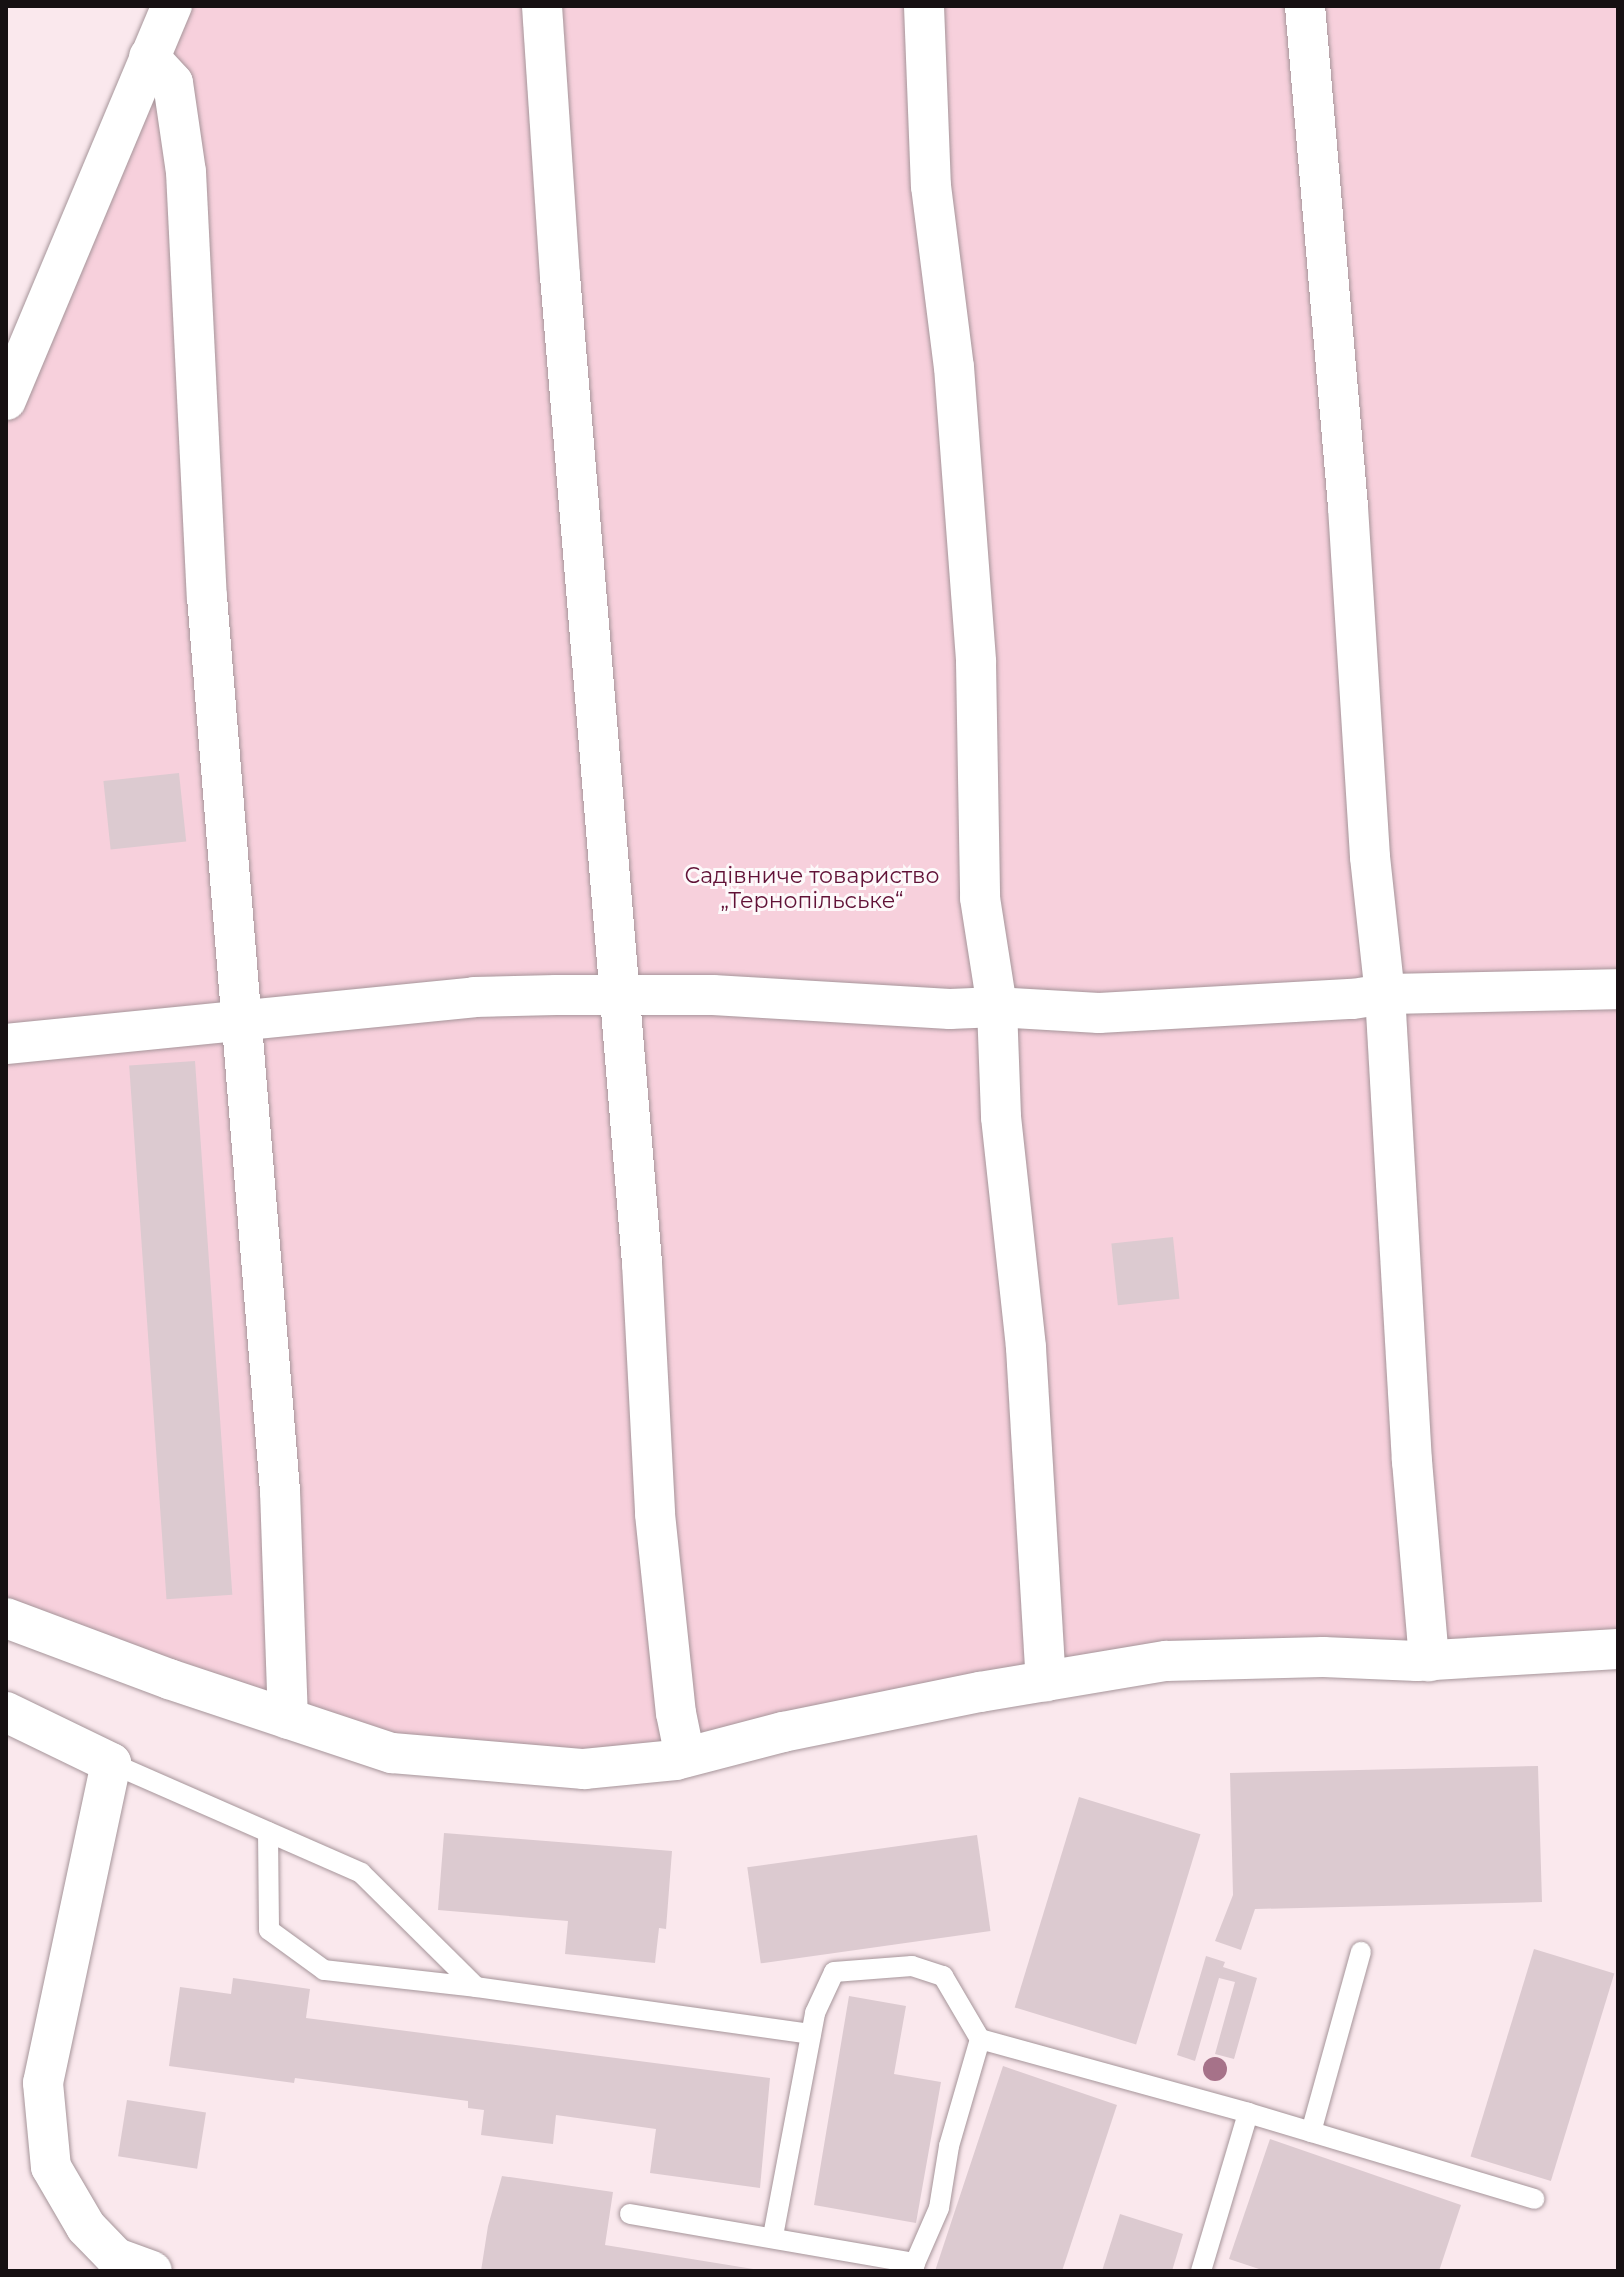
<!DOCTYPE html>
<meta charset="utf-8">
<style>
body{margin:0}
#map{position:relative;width:1624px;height:2277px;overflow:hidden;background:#fae8ed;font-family:Montserrat,sans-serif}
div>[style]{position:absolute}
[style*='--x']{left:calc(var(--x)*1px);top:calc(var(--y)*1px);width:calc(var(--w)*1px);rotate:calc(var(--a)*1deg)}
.green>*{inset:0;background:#f7d0dc}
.building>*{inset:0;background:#dccad0;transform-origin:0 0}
.roads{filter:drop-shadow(0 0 2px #a6959a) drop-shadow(0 0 2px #a6959a)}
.service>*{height:20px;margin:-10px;padding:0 10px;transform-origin:10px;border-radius:10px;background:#fff}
.minor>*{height:40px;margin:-20px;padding:0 20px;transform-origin:20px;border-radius:20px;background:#fff}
.trees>*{width:24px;height:24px;margin:-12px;border-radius:50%;background:#a67289}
span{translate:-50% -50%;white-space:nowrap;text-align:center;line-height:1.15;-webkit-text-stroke:6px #fdf9fa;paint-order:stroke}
.park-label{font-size:22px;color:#611237}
.frame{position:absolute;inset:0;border:8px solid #161012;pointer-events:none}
</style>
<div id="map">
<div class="green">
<div style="clip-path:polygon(172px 6px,1618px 6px,1618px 1649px,1165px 1661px,676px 1760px,392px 1753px,6px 1618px,6px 400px)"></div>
</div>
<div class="building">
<div style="left:179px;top:773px;width:69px;height:76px;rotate:84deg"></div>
<div style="left:195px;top:1061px;width:535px;height:66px;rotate:86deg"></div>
<div style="left:1173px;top:1237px;width:62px;height:62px;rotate:84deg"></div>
<div style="clip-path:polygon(1538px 1766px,1542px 1902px,1255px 1909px,1241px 1950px,1215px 1941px,1233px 1895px,1230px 1773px)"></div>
<div style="left:1079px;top:1797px;width:127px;height:220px;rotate:17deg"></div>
<div style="clip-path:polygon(444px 1833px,672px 1851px,666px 1929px,659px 1928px,655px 1963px,565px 1954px,568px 1921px,438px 1910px)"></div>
<div style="left:977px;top:1835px;width:97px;height:232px;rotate:82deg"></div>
<div style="left:1534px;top:1949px;width:84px;height:217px;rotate:17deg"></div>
<div style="clip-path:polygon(1206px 1956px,1225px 1962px,1223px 1967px,1257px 1978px,1234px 2059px,1215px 2054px,1235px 1982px,1219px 1978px,1195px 2061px,1177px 2055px)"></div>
<div style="clip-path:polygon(233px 1978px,310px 1989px,306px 2018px,770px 2078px,760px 2188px,650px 2173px,656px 2129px,556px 2115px,553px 2144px,481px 2135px,484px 2110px,468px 2108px,468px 2101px,295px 2078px,294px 2083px,169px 2066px,180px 1987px,231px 1994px)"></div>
<div style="clip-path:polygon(849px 1996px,906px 2006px,894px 2074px,941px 2082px,916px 2223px,814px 2205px)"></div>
<div style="clip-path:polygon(1003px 2066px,1117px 2105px,1062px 2271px,935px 2271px)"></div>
<div style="left:127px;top:2100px;width:80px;height:57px;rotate:9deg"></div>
<div style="clip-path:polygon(1270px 2139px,1461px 2205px,1439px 2271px,1265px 2271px,1229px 2259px)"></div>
<div style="clip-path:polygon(502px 2176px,613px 2192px,605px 2245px,765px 2271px,481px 2271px,488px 2226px)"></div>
<div style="clip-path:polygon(1120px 2214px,1183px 2234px,1172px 2271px,1102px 2271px)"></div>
</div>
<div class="roads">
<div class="service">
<div style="--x:111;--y:1763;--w:273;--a:23.7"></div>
<div style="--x:361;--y:1873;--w:162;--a:44.7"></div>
<div style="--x:476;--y:1987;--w:338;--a:8"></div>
<div style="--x:268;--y:1832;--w:98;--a:89.4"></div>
<div style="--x:269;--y:1930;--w:68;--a:36"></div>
<div style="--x:324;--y:1970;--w:153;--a:6.4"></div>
<div style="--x:1311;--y:2132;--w:187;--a:-74.5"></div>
<div style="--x:630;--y:2214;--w:289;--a:9.8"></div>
<div style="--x:915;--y:2263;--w:8;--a:104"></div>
<div style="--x:773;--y:2236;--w:227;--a:-79.3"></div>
<div style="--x:815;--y:2013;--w:45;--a:-65.1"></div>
<div style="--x:834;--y:1972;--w:78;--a:-4.4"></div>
<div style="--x:912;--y:1966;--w:33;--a:18"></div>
<div style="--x:943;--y:1976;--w:73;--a:59.6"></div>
<div style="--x:915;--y:2263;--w:60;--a:-66.4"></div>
<div style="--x:939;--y:2208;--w:63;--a:-80.8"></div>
<div style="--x:949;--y:2146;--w:111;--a:-73.8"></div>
<div style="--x:980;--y:2039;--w:278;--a:15.4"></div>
<div style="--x:1201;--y:2271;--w:165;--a:-73.4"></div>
<div style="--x:1248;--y:2113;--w:299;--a:16.7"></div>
</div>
<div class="minor">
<div style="--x:542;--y:6;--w:271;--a:86.2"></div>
<div style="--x:560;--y:276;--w:990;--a:85.25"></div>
<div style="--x:642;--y:1263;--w:251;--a:87"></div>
<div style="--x:655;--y:1514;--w:200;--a:84"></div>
<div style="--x:676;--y:1713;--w:45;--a:78.4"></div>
<div style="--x:924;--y:6;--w:180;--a:87.8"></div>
<div style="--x:931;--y:186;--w:182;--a:82.8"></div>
<div style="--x:954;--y:367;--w:296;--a:85.7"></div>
<div style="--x:976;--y:662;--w:236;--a:89"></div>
<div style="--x:980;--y:898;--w:110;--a:81.1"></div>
<div style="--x:997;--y:1007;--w:110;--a:87.9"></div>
<div style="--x:1001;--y:1117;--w:232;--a:83.8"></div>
<div style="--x:1026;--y:1348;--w:334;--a:86.6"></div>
<div style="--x:1305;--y:6;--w:503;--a:85.09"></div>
<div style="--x:1348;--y:507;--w:351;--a:86.4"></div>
<div style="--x:1370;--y:857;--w:138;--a:83.8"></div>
<div style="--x:1385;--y:994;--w:468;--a:86.7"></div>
<div style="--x:1412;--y:1461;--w:201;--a:85.1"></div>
<div style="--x:149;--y:57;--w:35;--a:47"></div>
<div style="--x:173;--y:83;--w:90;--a:81.7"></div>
<div style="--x:186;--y:172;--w:426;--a:87.2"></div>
<div style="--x:207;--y:597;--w:897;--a:85.33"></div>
<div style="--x:280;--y:1491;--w:228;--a:88"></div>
<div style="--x:6;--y:400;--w:428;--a:-67.2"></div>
<div style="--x:6;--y:1044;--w:470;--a:-5.7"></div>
<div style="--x:474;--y:997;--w:82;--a:-1.4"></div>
<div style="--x:556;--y:995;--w:157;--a:0"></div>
<div style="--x:713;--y:995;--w:237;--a:3.4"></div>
<div style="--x:950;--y:1009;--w:47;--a:-2.4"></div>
<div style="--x:997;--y:1007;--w:102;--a:3.4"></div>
<div style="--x:1099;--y:1013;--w:254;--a:-3.2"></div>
<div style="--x:1353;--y:999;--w:32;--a:-9"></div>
<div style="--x:1385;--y:994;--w:233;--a:-1.2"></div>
<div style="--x:6;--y:1618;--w:174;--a:20.5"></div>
<div style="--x:169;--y:1679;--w:235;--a:18.4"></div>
<div style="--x:392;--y:1753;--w:193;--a:4.8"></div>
<div style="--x:584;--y:1769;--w:92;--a:-5.6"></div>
<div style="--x:676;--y:1760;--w:111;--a:-14.7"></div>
<div style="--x:783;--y:1732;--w:201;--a:-11.5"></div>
<div style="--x:980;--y:1692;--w:189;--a:-9.5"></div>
<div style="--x:1166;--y:1661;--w:157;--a:-1.5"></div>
<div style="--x:1323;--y:1657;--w:94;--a:2.4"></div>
<div style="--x:1417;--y:1661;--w:201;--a:-3.4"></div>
<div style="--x:6;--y:1712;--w:117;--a:25.9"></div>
<div style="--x:111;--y:1763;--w:327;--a:102"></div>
<div style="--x:43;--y:2083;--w:84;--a:84.6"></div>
<div style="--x:51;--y:2167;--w:69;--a:59.7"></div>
<div style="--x:86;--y:2227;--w:43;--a:45.9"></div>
<div style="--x:116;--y:2258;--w:38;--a:20"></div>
</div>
</div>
<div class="trees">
<div style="left:1215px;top:2069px"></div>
</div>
<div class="park-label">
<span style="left:812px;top:888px">Садівниче товариство<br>„Тернопільське“</span>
</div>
<div class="frame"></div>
</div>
